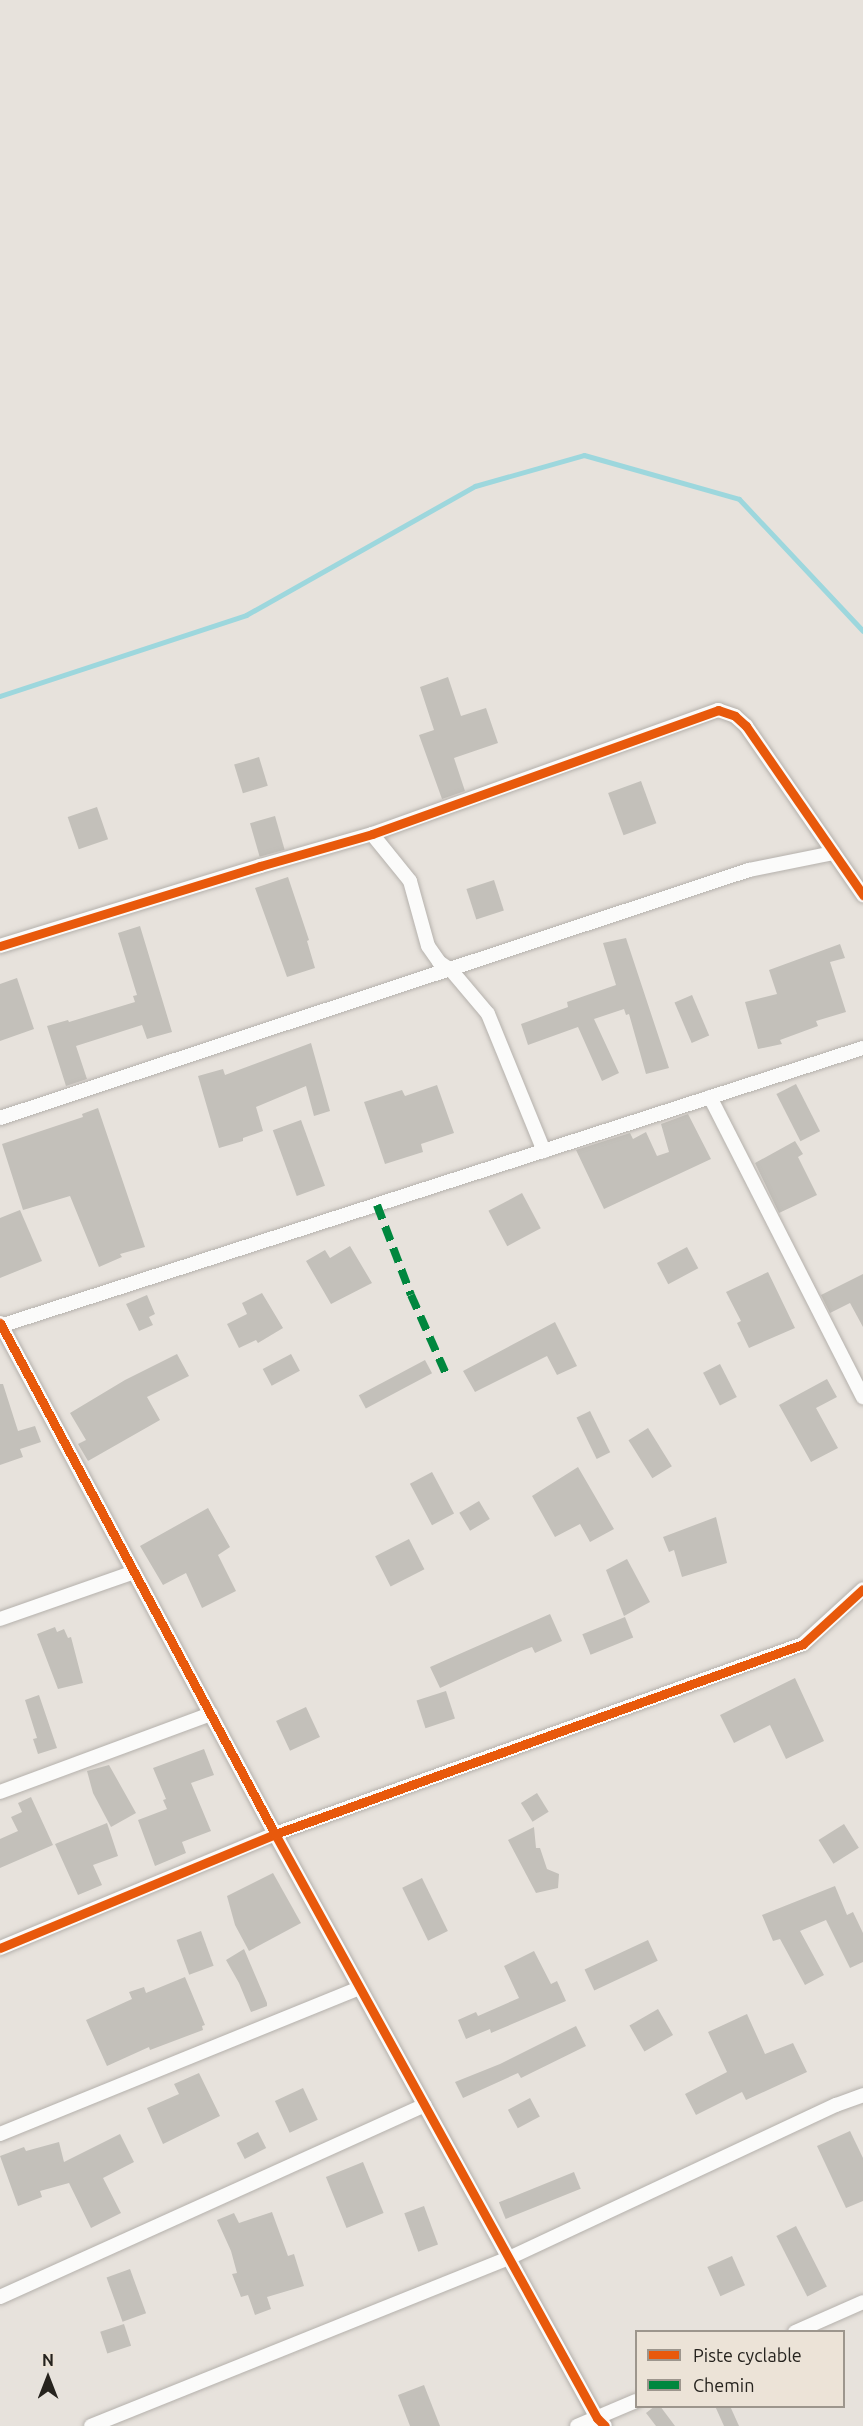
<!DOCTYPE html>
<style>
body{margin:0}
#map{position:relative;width:863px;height:2426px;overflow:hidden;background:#e7e2dc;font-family:Ubuntu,sans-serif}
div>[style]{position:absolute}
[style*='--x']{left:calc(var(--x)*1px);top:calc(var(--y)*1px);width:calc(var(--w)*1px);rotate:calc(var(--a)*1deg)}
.stream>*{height:5px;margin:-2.5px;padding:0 2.5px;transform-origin:2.5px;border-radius:2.5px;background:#9dd7dd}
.building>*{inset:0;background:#c3c0ba;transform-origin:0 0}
.roads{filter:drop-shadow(0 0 2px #b5b1ac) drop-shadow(0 0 2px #b5b1ac)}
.minor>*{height:14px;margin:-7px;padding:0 7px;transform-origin:7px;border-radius:7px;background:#fbfbfa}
.quiet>*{height:8px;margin-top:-4px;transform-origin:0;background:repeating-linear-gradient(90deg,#00873e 0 15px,transparent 0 23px)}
.cycleway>*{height:9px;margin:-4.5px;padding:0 4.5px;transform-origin:4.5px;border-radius:4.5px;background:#e8590c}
span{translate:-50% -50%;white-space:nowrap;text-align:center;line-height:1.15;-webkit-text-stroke:6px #ece3d7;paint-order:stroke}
.legend{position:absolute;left:635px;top:2330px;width:210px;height:78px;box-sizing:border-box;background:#ece3d7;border:2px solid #9d968d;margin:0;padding:8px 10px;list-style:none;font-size:18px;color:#26231e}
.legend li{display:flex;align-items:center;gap:12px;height:30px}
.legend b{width:30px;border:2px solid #9d968d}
.north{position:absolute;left:18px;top:2348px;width:60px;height:60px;-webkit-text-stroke:4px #ece3d7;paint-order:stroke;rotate:0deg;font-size:16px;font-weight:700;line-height:24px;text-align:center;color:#26231e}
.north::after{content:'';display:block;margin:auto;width:21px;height:27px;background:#26231e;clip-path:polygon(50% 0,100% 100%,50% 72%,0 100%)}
</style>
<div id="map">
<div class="stream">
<div style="--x:0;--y:696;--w:259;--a:-18.2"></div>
<div style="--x:246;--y:615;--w:263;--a:-29.4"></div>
<div style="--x:475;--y:486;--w:113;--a:-15.9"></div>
<div style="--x:584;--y:455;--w:161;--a:15.8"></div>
<div style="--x:739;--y:499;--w:181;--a:46.8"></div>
</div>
<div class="building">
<div style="clip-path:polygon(448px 677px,461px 716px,486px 708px,498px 743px,454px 758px,465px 791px,442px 799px,419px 735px,434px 730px,420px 687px)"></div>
<div style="left:259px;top:757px;width:30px;height:26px;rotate:73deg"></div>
<div style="left:641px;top:781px;width:45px;height:35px;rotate:70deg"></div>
<div style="left:97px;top:807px;width:34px;height:31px;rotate:71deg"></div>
<div style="left:275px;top:816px;width:35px;height:26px;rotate:74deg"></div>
<div style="clip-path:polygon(288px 877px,309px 940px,307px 941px,315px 968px,287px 977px,255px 888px)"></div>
<div style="left:494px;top:880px;width:32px;height:29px;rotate:72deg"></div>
<div style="clip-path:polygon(140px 926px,172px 1032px,147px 1039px,142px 1025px,76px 1046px,87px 1079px,66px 1086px,47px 1026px,68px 1020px,69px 1022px,135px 1002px,133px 996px,137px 995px,118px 933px)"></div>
<div style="clip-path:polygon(626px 938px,669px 1068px,646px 1074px,629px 1014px,626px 1015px,624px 1009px,594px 1019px,619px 1073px,602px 1081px,578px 1027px,528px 1045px,521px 1024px,568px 1007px,567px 1002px,616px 985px,603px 943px)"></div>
<div style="clip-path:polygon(840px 944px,845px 958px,830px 962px,846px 1012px,816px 1021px,818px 1026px,780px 1040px,782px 1044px,758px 1049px,745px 1002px,777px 994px,769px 970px)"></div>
<div style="clip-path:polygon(17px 978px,34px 1029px,0 1041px,0 984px)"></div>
<div style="left:692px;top:995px;width:44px;height:19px;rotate:67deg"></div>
<div style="clip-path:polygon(311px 1043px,330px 1111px,314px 1116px,306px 1086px,256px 1107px,263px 1131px,243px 1138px,243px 1141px,219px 1148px,198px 1076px,223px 1069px,225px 1075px)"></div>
<div style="left:796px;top:1084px;width:53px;height:22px;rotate:63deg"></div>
<div style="clip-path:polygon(437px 1085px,454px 1133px,421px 1144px,423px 1152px,385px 1164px,364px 1102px,402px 1090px,405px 1096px)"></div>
<div style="clip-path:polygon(98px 1108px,145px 1247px,120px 1254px,122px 1257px,99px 1267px,70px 1196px,23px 1210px,2px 1144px,83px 1117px,82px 1114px)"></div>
<div style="clip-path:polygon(688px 1114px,711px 1159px,604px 1209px,576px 1150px,630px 1133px,633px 1139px,646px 1132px,657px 1156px,669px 1152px,661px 1124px)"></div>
<div style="left:301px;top:1120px;width:70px;height:30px;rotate:70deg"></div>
<div style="clip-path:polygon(795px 1141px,803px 1154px,798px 1157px,817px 1195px,779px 1213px,755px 1163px)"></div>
<div style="left:522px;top:1193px;width:40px;height:38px;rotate:62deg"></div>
<div style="clip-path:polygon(20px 1210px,42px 1261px,0 1278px,0 1218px)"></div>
<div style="clip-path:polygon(350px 1246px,372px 1283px,331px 1304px,306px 1261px,325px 1250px,330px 1258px)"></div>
<div style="left:687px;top:1247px;width:24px;height:34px;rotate:62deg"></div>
<div style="clip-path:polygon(768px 1272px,795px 1328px,749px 1348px,737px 1323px,741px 1321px,726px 1292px)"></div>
<div style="clip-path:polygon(863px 1274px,863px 1327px,850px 1303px,830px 1313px,821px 1295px)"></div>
<div style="clip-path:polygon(262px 1293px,283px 1328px,258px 1343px,256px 1340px,239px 1348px,227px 1324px,247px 1314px,242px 1303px)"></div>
<div style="clip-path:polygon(147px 1295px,155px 1314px,149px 1317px,153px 1325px,139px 1331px,126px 1304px)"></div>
<div style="clip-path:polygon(555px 1322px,577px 1366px,557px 1375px,547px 1356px,475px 1392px,463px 1371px)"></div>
<div style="clip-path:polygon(177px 1354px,189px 1376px,147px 1397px,160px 1420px,88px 1461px,78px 1444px,86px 1440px,70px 1413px,125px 1380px)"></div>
<div style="left:291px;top:1354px;width:19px;height:32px;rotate:62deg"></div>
<div style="left:425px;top:1360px;width:15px;height:75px;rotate:62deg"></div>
<div style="left:720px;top:1364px;width:37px;height:19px;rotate:63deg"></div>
<div style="clip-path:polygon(827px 1379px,837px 1397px,816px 1408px,838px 1448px,811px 1462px,779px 1405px)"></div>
<div style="clip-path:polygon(0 1384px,3px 1384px,18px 1431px,35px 1426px,41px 1442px,20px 1449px,23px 1457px,0 1465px)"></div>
<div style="left:590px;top:1411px;width:46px;height:15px;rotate:64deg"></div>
<div style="left:648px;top:1428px;width:45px;height:23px;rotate:58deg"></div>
<div style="clip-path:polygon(578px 1467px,614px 1529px,590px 1542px,580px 1524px,555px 1537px,532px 1496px)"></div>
<div style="left:432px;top:1472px;width:47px;height:25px;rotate:62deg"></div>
<div style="left:479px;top:1501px;width:21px;height:23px;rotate:59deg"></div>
<div style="clip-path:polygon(208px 1508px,230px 1547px,218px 1555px,236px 1591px,202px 1608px,186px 1573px,163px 1585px,140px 1546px)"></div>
<div style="clip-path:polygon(716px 1517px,727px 1563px,682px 1577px,674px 1550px,669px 1552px,663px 1537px)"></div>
<div style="left:409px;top:1539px;width:34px;height:38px;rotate:63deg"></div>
<div style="clip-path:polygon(627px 1559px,650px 1602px,624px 1616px,606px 1570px)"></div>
<div style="clip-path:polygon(550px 1614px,562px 1641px,535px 1653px,532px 1647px,521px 1651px,440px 1688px,430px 1667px)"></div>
<div style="left:625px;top:1617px;width:22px;height:46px;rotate:68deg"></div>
<div style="clip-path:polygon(55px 1627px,57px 1632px,64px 1629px,68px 1638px,71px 1637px,83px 1683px,58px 1689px,37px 1634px)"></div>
<div style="clip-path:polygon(795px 1678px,824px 1741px,786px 1759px,770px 1725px,734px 1743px,720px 1715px)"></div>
<div style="left:446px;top:1691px;width:29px;height:31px;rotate:72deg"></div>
<div style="clip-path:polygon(39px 1695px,57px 1748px,38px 1754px,33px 1739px,37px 1738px,25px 1700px)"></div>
<div style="left:306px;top:1707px;width:33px;height:33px;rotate:65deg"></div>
<div style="clip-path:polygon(204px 1749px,214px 1775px,191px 1783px,211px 1831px,182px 1842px,186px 1853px,155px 1866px,138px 1820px,167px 1809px,163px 1800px,166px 1799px,153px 1768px)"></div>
<div style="clip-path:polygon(109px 1765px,136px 1813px,111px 1827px,93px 1793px,87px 1771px)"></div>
<div style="left:537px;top:1793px;width:22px;height:19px;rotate:58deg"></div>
<div style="clip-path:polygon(31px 1797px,53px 1845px,0 1868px,0 1839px,18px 1831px,11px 1817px,22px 1812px,18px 1803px)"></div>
<div style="clip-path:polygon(107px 1823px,118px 1856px,93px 1865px,102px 1885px,78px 1895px,55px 1844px)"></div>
<div style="left:844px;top:1824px;width:28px;height:30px;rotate:58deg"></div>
<div style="clip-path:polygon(534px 1827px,536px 1848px,540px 1848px,547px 1869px,559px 1874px,558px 1888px,536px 1893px,508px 1840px)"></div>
<div style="clip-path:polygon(273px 1873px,301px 1923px,249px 1951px,235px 1925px,227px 1896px)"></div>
<div style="left:422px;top:1878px;width:59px;height:22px;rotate:64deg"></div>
<div style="clip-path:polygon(835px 1886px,847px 1915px,853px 1912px,863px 1933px,863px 1962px,850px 1968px,826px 1920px,800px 1931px,824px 1975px,805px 1985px,780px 1939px,773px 1941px,762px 1915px)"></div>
<div style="left:201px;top:1931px;width:37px;height:26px;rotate:70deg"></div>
<div style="left:648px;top:1940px;width:23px;height:70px;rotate:65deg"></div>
<div style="clip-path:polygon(244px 1949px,267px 2003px,267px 2006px,251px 2012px,239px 1983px,226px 1960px)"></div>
<div style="clip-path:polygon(534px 1951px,551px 1984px,557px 1981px,566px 2001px,491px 2033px,490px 2029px,466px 2039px,458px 2020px,476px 2012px,478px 2016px,519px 1998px,504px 1966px)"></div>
<div style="clip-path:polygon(185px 1977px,205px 2025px,202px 2026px,203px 2030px,150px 2050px,149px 2047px,107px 2066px,86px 2020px,132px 1999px,129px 1992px,144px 1987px,146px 1993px)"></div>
<div style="left:658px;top:2009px;width:30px;height:33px;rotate:60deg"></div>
<div style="clip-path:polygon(747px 2014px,765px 2054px,793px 2043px,807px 2072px,746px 2100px,742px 2092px,696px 2115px,685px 2094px,727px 2072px,708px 2032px)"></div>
<div style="clip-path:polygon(576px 2026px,586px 2046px,521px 2078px,518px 2073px,463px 2098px,455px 2082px,500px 2064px)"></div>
<div style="clip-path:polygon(199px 2073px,220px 2116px,163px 2144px,147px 2108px,179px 2094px,174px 2084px)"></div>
<div style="left:303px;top:2088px;width:35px;height:31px;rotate:65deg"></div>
<div style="left:530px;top:2098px;width:21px;height:25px;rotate:62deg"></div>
<div style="clip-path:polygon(850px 2131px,863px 2158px,863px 2201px,846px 2208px,817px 2146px)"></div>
<div style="left:258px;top:2132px;width:18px;height:24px;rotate:63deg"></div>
<div style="clip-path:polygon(120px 2134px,134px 2162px,103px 2178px,121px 2213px,91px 2228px,69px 2183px,40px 2191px,42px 2197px,18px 2206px,0 2156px,24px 2147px,26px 2151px,59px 2142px,64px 2162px)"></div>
<div style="left:363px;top:2162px;width:55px;height:40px;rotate:68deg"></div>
<div style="left:574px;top:2172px;width:18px;height:81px;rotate:68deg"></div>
<div style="left:424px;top:2206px;width:41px;height:21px;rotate:70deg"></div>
<div style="clip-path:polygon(272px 2212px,288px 2256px,294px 2254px,304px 2286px,267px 2297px,271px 2309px,255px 2315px,248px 2295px,241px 2297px,232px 2274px,237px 2273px,231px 2251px,217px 2220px,234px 2213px,239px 2223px)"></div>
<div style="left:796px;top:2226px;width:68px;height:22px;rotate:63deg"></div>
<div style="left:732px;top:2256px;width:32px;height:27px;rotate:66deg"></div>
<div style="left:130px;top:2269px;width:47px;height:25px;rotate:70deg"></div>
<div style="left:124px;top:2324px;width:23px;height:25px;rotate:72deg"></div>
<div style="clip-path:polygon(424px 2385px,440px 2426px,410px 2426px,398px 2395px)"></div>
<div style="clip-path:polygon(655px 2406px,660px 2406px,675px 2426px,656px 2426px,646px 2413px)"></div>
<div style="clip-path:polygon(715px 2406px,730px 2406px,739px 2426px,724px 2426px)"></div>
</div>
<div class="roads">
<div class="minor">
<div style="--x:372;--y:834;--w:60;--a:51"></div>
<div style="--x:410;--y:881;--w:67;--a:74.5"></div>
<div style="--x:428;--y:946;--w:19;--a:55"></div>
<div style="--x:439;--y:962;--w:14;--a:34"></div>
<div style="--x:451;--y:970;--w:57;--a:49.9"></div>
<div style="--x:488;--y:1014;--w:148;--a:67.8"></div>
<div style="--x:0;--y:946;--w:272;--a:-17.1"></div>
<div style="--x:260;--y:866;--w:116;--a:-15.9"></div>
<div style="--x:372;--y:834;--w:368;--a:-19.7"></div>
<div style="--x:718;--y:710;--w:18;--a:19"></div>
<div style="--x:735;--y:716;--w:15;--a:42"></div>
<div style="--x:746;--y:726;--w:206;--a:55.3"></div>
<div style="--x:710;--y:1097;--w:337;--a:63"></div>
<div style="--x:0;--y:1118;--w:789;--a:-18.32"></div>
<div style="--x:749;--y:870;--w:86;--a:-11.4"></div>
<div style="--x:0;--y:1323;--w:580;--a:61.71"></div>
<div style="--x:275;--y:1834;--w:667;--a:61.13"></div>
<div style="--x:597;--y:2418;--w:11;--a:45"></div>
<div style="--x:0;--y:1326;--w:907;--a:-17.86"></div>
<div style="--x:0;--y:1619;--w:142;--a:-19.3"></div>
<div style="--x:0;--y:1792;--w:225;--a:-20.3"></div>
<div style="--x:0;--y:1948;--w:298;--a:-22.5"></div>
<div style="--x:275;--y:1834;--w:561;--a:-19.79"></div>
<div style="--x:803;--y:1644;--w:81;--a:-42.5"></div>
<div style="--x:0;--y:2134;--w:388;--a:-22.1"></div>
<div style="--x:0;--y:2297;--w:466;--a:-24.3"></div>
<div style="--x:795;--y:2332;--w:74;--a:-23.8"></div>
<div style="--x:91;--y:2426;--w:450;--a:-21.9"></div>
<div style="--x:509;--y:2258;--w:361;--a:-25.1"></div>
<div style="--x:836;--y:2105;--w:29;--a:-20"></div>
<div style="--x:577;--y:2426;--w:64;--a:-23"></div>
</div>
</div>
<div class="quiet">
<div style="--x:377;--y:1205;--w:96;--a:69.3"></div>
<div style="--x:411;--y:1295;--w:86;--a:66.1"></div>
</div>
<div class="cycleway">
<div style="--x:0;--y:946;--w:272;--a:-17.1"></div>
<div style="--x:260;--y:866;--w:116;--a:-15.9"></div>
<div style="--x:372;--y:834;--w:368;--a:-19.7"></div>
<div style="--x:718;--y:710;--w:18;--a:19"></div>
<div style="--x:735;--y:716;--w:15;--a:42"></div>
<div style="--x:746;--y:726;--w:206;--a:55.3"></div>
<div style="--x:0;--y:1323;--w:580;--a:61.71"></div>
<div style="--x:275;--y:1834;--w:667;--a:61.13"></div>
<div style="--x:597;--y:2418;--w:11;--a:45"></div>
<div style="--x:0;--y:1948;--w:298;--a:-22.5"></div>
<div style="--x:275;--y:1834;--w:561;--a:-19.79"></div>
<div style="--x:803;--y:1644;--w:81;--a:-42.5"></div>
</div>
<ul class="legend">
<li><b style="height:8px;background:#e8590c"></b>Piste cyclable</li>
<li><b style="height:8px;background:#00873e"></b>Chemin</li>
</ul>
<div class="north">N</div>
</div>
